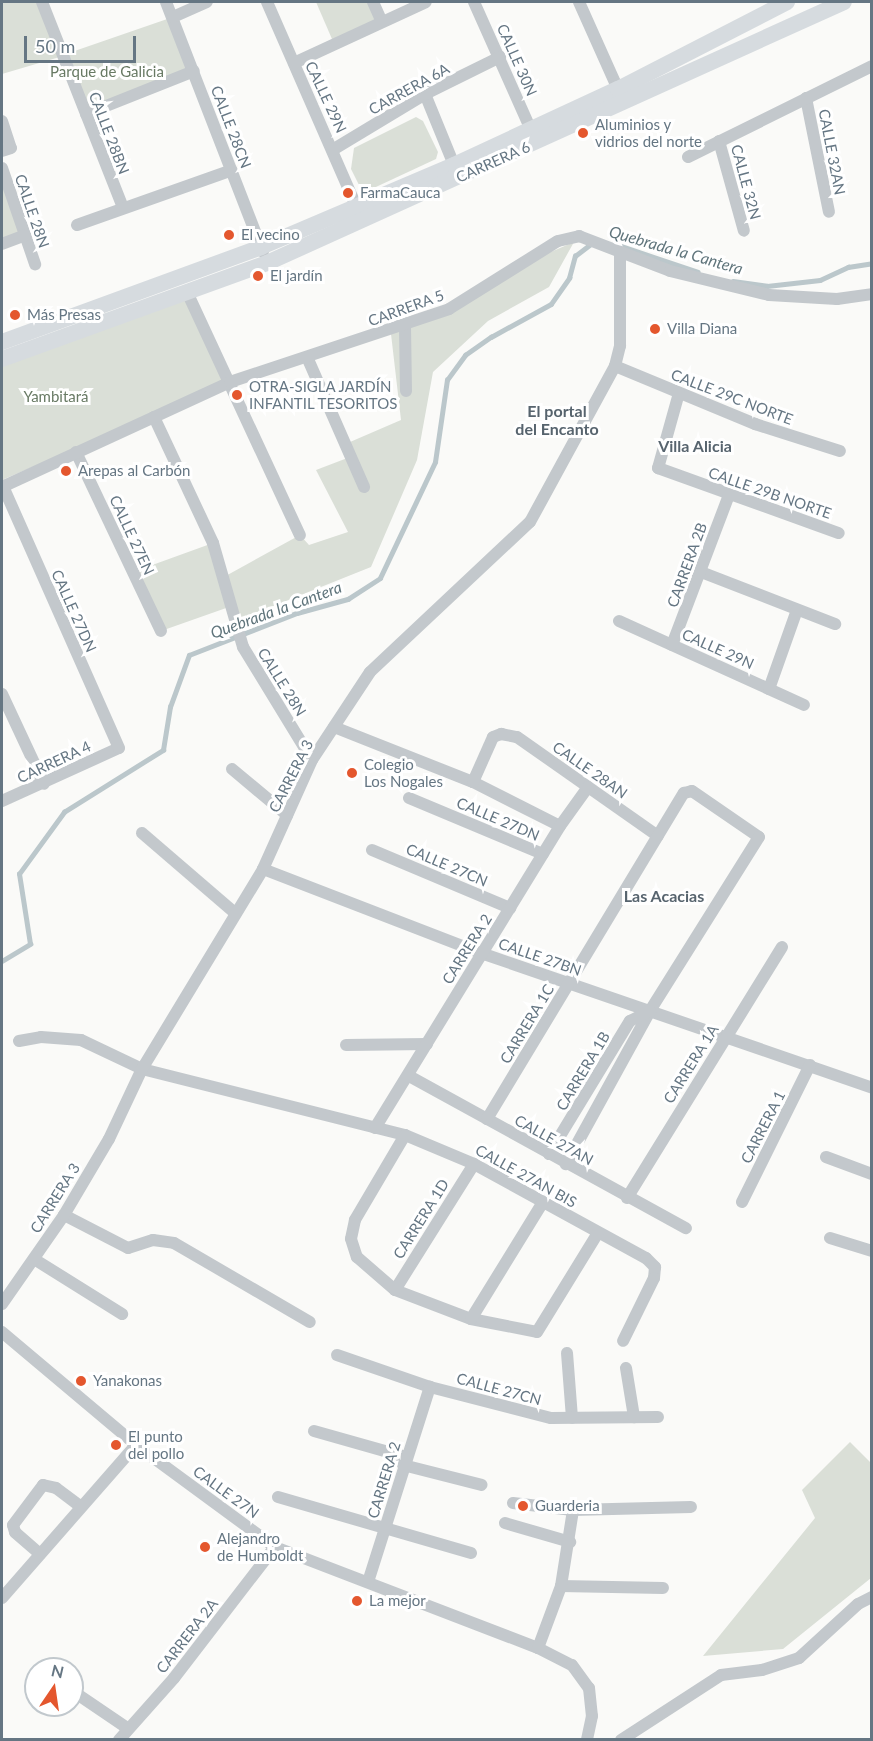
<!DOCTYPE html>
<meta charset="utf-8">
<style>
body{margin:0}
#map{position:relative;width:873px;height:1741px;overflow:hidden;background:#fafaf8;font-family:Lato,sans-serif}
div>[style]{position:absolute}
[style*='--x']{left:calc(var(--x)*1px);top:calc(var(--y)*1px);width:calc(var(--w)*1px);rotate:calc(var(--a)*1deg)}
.green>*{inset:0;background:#dadfd7}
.stream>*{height:4.5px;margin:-2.25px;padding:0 2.25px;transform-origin:2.25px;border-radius:2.25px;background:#bbc7cb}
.minor>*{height:12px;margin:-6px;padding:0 6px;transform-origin:6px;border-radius:6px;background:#c3c8cc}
.secondary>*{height:16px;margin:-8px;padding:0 8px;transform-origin:8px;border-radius:8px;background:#d6dbdf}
.dots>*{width:16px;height:16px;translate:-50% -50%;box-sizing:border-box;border:3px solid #fff;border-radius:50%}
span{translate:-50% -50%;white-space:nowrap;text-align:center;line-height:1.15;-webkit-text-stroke:6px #fff;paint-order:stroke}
.street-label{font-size:15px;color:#657683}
.park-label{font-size:15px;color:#687a64}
.poi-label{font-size:15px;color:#657683}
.left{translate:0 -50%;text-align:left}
.water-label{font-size:16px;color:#60757c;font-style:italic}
.neighbourhood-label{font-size:16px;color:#57646e;font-weight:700}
.frame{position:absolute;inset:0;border:3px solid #657683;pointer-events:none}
.north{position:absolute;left:24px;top:1657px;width:60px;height:60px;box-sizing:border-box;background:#fff;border:2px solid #c1c8cd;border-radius:50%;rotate:13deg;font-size:16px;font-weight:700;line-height:24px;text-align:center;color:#657683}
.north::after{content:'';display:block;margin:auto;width:21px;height:27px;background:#e4572e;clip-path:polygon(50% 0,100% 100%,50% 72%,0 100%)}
.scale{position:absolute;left:24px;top:36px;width:112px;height:27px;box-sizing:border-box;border:3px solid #657683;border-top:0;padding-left:8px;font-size:18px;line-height:21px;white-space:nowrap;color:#657683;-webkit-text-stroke:4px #fff;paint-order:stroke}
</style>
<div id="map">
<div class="green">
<div style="clip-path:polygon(2px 2px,42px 2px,63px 55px,173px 17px,194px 71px,86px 114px,63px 56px,2px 74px)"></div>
<div style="clip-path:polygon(316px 2px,373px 2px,381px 20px,335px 46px)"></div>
<div style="clip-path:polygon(416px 117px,423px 121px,438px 152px,436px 159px,363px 193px,351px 169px,354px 148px)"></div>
<div style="clip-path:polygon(2px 183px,22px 236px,2px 243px)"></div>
<div style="clip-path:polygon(574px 242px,549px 287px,488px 321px,433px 372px,417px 460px,371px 567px,233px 622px,229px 607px,161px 631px,133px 572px,213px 543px,222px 578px,300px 535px,309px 545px,348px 532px,316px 470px,350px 457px,350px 442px,401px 420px,391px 334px,518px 266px)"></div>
<div style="clip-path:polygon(187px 292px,230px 382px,2px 480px,2px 359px)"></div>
<div style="clip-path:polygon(850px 1442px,871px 1463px,871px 1578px,783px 1649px,703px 1656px,815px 1518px,802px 1490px)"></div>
</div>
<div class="stream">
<div style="--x:618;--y:245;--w:84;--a:18.6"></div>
<div style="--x:733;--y:281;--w:34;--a:8"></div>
<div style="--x:767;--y:286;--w:53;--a:-6.5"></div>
<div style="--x:820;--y:280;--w:31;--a:-25"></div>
<div style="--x:848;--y:267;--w:24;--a:-9"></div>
<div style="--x:2;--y:961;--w:33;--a:-31"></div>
<div style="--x:30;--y:944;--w:71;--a:-98.9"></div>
<div style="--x:19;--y:874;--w:77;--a:-54"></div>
<div style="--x:64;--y:812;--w:117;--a:-32.1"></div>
<div style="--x:163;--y:750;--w:44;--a:-80.8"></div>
<div style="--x:170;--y:707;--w:55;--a:-69.9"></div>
<div style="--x:189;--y:655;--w:116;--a:-21.3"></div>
<div style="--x:297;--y:613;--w:53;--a:-15.4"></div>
<div style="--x:348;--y:599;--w:38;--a:-33"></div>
<div style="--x:380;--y:578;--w:128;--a:-64.6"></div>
<div style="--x:435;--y:462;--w:83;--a:-81.7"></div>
<div style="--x:447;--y:380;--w:31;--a:-54"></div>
<div style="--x:465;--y:355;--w:32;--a:-35"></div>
<div style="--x:491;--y:337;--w:68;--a:-28.8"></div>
<div style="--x:551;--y:304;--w:32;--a:-55"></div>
<div style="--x:569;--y:278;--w:23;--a:-75"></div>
<div style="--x:575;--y:256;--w:20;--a:-37"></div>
</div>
<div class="minor">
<div style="--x:42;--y:2;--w:221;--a:68.5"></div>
<div style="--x:166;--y:2;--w:268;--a:68.8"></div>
<div style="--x:267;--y:2;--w:223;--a:66.4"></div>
<div style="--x:373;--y:2;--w:20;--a:66"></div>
<div style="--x:474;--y:2;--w:140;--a:66"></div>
<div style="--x:579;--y:2;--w:95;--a:65.9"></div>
<div style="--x:173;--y:17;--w:37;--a:-24"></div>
<div style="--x:294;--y:63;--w:145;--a:-24.8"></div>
<div style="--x:425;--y:94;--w:77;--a:67.8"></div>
<div style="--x:806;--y:98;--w:116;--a:78.6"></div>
<div style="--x:86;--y:114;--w:116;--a:-21.7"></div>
<div style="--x:2;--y:121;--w:28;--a:72"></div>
<div style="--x:11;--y:148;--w:9;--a:162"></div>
<div style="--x:719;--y:141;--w:93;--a:74.5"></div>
<div style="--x:334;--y:149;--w:106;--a:-31.1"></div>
<div style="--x:425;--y:94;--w:84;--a:-26.3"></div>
<div style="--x:688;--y:157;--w:205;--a:-26.3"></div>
<div style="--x:2;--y:168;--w:102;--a:71"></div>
<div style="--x:77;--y:225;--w:164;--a:-19.5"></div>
<div style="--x:2;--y:244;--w:25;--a:-21"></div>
<div style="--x:187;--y:292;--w:268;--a:65.1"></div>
<div style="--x:405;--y:327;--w:64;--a:89.1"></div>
<div style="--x:307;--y:357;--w:142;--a:66.3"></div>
<div style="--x:615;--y:366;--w:152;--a:22.5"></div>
<div style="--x:755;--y:424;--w:89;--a:17.6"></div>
<div style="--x:679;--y:393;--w:78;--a:105.6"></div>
<div style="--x:658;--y:468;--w:192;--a:19.8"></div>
<div style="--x:154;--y:417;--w:139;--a:64.9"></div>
<div style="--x:213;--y:543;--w:108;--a:73.9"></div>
<div style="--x:243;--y:647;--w:132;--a:58.6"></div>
<div style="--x:76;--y:452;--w:198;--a:64.6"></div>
<div style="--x:2;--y:487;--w:251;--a:-24.7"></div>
<div style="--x:230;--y:382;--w:231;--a:-18.4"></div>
<div style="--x:449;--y:309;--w:128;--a:-32"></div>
<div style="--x:558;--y:241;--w:22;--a:-13"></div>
<div style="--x:579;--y:236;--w:97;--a:21"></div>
<div style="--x:670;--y:271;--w:102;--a:13.6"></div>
<div style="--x:769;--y:295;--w:68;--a:3.4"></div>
<div style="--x:837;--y:299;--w:35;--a:-8"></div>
<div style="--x:701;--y:572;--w:144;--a:21.2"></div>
<div style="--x:619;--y:621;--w:203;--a:24.4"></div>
<div style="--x:672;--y:645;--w:160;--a:-69.2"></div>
<div style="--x:769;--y:689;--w:84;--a:-70.5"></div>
<div style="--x:2;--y:694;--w:99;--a:65"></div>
<div style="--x:334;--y:727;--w:149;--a:21.6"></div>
<div style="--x:473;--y:782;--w:97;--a:26.8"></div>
<div style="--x:232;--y:769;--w:72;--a:39.9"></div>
<div style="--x:473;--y:782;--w:49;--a:-66"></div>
<div style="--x:493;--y:737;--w:9;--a:-21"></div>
<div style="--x:501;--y:734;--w:16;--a:11"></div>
<div style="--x:517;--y:737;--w:172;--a:35.1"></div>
<div style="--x:409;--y:798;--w:145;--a:22.7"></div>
<div style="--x:2;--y:801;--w:128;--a:-24.4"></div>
<div style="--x:119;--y:748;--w:287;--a:-113.9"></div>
<div style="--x:142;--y:833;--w:123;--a:40.7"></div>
<div style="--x:372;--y:850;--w:150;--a:22.8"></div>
<div style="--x:263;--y:869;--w:234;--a:21.1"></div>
<div style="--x:481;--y:953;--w:414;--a:19"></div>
<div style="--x:19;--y:1041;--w:22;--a:-10"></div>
<div style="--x:41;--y:1037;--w:40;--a:4.3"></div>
<div style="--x:81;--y:1040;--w:68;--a:25.4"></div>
<div style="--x:142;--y:1069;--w:271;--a:14.1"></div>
<div style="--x:405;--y:1135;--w:75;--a:22.8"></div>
<div style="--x:474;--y:1164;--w:196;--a:28.7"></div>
<div style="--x:646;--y:1258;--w:13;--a:45"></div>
<div style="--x:655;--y:1267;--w:11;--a:95"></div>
<div style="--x:654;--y:1278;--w:70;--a:116.2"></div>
<div style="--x:346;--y:1045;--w:81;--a:-0.7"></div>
<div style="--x:409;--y:1076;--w:316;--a:28.8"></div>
<div style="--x:487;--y:1119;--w:381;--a:-58.9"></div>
<div style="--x:684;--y:793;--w:8;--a:-14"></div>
<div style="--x:692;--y:791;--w:81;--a:34.5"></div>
<div style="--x:759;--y:837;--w:205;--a:122.1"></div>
<div style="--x:650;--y:1011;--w:175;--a:118.8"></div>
<div style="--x:375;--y:1128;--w:354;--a:-58.5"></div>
<div style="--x:560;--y:826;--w:48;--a:-54.3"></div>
<div style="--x:405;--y:1135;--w:99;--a:120.5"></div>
<div style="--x:355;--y:1220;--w:19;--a:102"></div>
<div style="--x:351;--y:1239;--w:19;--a:72"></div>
<div style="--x:357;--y:1257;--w:50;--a:41"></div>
<div style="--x:395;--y:1290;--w:81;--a:20.9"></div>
<div style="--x:471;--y:1319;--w:67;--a:11.1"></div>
<div style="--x:537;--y:1332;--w:116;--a:-58.4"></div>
<div style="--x:549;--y:1154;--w:156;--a:-58.7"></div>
<div style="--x:630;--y:1021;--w:22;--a:-27"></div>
<div style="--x:826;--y:1157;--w:49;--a:20.3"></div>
<div style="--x:627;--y:1198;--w:295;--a:-58.3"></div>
<div style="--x:742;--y:1202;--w:153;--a:-63.6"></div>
<div style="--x:64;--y:1215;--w:72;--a:27.3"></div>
<div style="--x:128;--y:1248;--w:26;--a:-18"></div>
<div style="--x:153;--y:1240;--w:21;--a:8"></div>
<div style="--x:174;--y:1243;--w:157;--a:30.2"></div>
<div style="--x:830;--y:1238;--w:44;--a:17.2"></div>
<div style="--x:34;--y:1259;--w:104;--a:32"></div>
<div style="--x:395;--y:1290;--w:149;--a:-57.9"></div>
<div style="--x:2;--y:1304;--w:108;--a:-55.1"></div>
<div style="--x:64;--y:1215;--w:88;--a:-59.4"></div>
<div style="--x:109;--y:1139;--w:77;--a:-64.8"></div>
<div style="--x:142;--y:1069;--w:234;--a:-58.8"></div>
<div style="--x:263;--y:869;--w:120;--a:-65.8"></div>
<div style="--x:312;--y:760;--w:105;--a:-56.6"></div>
<div style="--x:370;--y:672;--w:219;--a:-43.2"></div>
<div style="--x:530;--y:522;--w:178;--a:-61.4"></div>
<div style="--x:615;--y:366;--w:21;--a:-76"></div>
<div style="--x:620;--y:346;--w:93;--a:-90"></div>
<div style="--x:471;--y:1319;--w:137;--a:-58.4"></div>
<div style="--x:2;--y:1332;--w:175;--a:40.1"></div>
<div style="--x:136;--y:1445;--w:172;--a:36.3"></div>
<div style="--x:275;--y:1547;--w:282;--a:21"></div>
<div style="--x:538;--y:1648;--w:38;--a:27"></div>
<div style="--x:572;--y:1665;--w:29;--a:54"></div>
<div style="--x:589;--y:1688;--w:28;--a:84"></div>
<div style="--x:592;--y:1716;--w:25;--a:102"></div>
<div style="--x:567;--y:1353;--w:65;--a:85.6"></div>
<div style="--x:337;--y:1355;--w:98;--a:19"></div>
<div style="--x:430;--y:1387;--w:125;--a:14.4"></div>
<div style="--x:551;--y:1418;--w:107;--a:-0.5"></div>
<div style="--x:626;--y:1368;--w:50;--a:80.7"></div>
<div style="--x:314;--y:1431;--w:96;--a:15.8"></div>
<div style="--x:403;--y:1465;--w:81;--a:14.2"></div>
<div style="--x:278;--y:1497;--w:201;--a:16.2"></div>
<div style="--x:513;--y:1503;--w:60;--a:6.7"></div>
<div style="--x:573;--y:1510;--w:118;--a:-1.5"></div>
<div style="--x:505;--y:1523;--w:68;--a:16.3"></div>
<div style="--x:40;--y:1554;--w:33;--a:-139"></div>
<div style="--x:15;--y:1532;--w:7;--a:-106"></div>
<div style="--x:13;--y:1525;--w:50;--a:-53.1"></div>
<div style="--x:43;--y:1485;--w:13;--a:13"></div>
<div style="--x:56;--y:1488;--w:31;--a:37"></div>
<div style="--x:368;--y:1582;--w:205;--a:-72.4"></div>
<div style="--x:561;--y:1586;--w:102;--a:1.1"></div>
<div style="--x:2;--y:1598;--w:203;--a:-48.8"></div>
<div style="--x:538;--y:1648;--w:66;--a:-69.6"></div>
<div style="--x:561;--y:1586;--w:77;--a:-81"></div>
<div style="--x:80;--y:1696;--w:57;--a:34.2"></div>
<div style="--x:119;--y:1740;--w:83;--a:-48.4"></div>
<div style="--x:174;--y:1678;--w:165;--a:-52.4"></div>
<div style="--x:621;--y:1740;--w:119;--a:-33"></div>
<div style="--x:721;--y:1675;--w:41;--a:-7"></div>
<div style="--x:762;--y:1670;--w:39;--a:-18"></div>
<div style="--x:799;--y:1658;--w:80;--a:-42.5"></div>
<div style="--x:858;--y:1604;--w:16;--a:-27"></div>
</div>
<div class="secondary">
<div style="--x:2;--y:342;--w:276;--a:-20.1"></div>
<div style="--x:261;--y:247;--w:210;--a:-23"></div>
<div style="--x:454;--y:165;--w:181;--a:-24.9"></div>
<div style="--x:618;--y:89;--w:190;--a:-27.2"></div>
<div style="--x:2;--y:359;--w:282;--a:-19.9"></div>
<div style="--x:267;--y:263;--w:633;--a:-24.34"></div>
</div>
<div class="dots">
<div style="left:583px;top:133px;background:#e4572e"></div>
<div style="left:348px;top:193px;background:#e4572e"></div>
<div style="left:229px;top:235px;background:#e4572e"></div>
<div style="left:258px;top:276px;background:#e4572e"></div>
<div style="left:15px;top:315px;background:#e4572e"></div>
<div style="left:655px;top:329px;background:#e4572e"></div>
<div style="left:237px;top:395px;background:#e4572e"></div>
<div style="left:66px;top:471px;background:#e4572e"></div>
<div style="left:352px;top:773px;background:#e4572e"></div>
<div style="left:81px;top:1381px;background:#e4572e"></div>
<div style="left:116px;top:1445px;background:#e4572e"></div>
<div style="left:523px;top:1506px;background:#e4572e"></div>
<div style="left:205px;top:1547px;background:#e4572e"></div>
<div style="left:357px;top:1601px;background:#e4572e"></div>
</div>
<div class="street-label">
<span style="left:517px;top:60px;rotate:66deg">CALLE 30N</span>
<span style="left:409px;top:89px;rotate:-29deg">CARRERA 6A</span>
<span style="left:326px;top:97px;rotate:65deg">CALLE 29N</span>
<span style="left:231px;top:127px;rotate:69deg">CALLE 28CN</span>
<span style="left:109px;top:133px;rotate:69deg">CALLE 28BN</span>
<span style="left:832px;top:152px;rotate:79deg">CALLE 32AN</span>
<span style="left:493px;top:162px;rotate:-24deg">CARRERA 6</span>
<span style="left:746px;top:182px;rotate:75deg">CALLE 32N</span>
<span style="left:32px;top:211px;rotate:71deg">CALLE 28N</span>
<span style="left:406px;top:308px;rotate:-20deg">CARRERA 5</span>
<span style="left:732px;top:397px;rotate:21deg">CALLE 29C NORTE</span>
<span style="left:770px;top:493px;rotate:19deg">CALLE 29B NORTE</span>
<span style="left:132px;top:535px;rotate:65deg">CALLE 27EN</span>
<span style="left:687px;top:565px;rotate:-70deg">CARRERA 2B</span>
<span style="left:74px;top:611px;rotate:66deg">CALLE 27DN</span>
<span style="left:718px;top:649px;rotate:24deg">CALLE 29N</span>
<span style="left:282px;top:682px;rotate:58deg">CALLE 28N</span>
<span style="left:54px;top:762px;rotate:-25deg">CARRERA 4</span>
<span style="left:590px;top:770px;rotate:35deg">CALLE 28AN</span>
<span style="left:291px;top:776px;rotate:-63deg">CARRERA 3</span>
<span style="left:498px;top:819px;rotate:23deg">CALLE 27DN</span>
<span style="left:447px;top:865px;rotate:23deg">CALLE 27CN</span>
<span style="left:467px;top:949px;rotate:-58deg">CARRERA 2</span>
<span style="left:540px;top:957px;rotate:19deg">CALLE 27BN</span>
<span style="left:527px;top:1024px;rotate:-59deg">CARRERA 1C</span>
<span style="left:691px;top:1064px;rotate:-58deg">CARRERA 1A</span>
<span style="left:583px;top:1071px;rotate:-59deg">CARRERA 1B</span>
<span style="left:763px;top:1127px;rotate:-63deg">CARRERA 1</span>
<span style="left:554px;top:1140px;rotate:29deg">CALLE 27AN</span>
<span style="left:526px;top:1176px;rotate:29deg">CALLE 27AN BIS</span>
<span style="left:55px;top:1198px;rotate:-58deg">CARRERA 3</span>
<span style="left:421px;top:1219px;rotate:-58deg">CARRERA 1D</span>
<span style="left:499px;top:1389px;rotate:15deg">CALLE 27CN</span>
<span style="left:384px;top:1480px;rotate:-73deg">CARRERA 2</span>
<span style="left:226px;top:1492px;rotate:36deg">CALLE 27N</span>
<span style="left:187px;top:1636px;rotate:-52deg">CARRERA 2A</span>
</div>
<div class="park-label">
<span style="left:107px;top:72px">Parque de Galicia</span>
<span style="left:56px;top:397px">Yambitará</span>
</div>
<div class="poi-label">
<span class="left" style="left:595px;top:133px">Aluminios y<br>vidrios del norte</span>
<span class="left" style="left:360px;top:193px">FarmaCauca</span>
<span class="left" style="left:241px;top:235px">El vecino</span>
<span class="left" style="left:270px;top:276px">El jardín</span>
<span class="left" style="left:27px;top:315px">Más Presas</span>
<span class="left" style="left:667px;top:329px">Villa Diana</span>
<span class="left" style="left:249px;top:395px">OTRA-SIGLA JARDÍN<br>INFANTIL TESORITOS</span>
<span class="left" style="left:78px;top:471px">Arepas al Carbón</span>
<span class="left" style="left:364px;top:773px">Colegio<br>Los Nogales</span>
<span class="left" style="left:93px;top:1381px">Yanakonas</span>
<span class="left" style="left:128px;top:1445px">El punto<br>del pollo</span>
<span class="left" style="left:535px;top:1506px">Guarderia</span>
<span class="left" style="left:217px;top:1547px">Alejandro<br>de Humboldt</span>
<span class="left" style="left:369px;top:1601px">La mejor</span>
</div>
<div class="water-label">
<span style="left:676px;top:250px;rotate:16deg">Quebrada la Cantera</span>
<span style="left:276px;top:610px;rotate:-20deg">Quebrada la Cantera</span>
</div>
<div class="neighbourhood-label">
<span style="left:557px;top:420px">El portal<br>del Encanto</span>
<span style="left:695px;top:446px">Villa Alicia</span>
<span style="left:664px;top:896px">Las Acacias</span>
</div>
<div class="frame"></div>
<div class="north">N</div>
<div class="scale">50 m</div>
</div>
